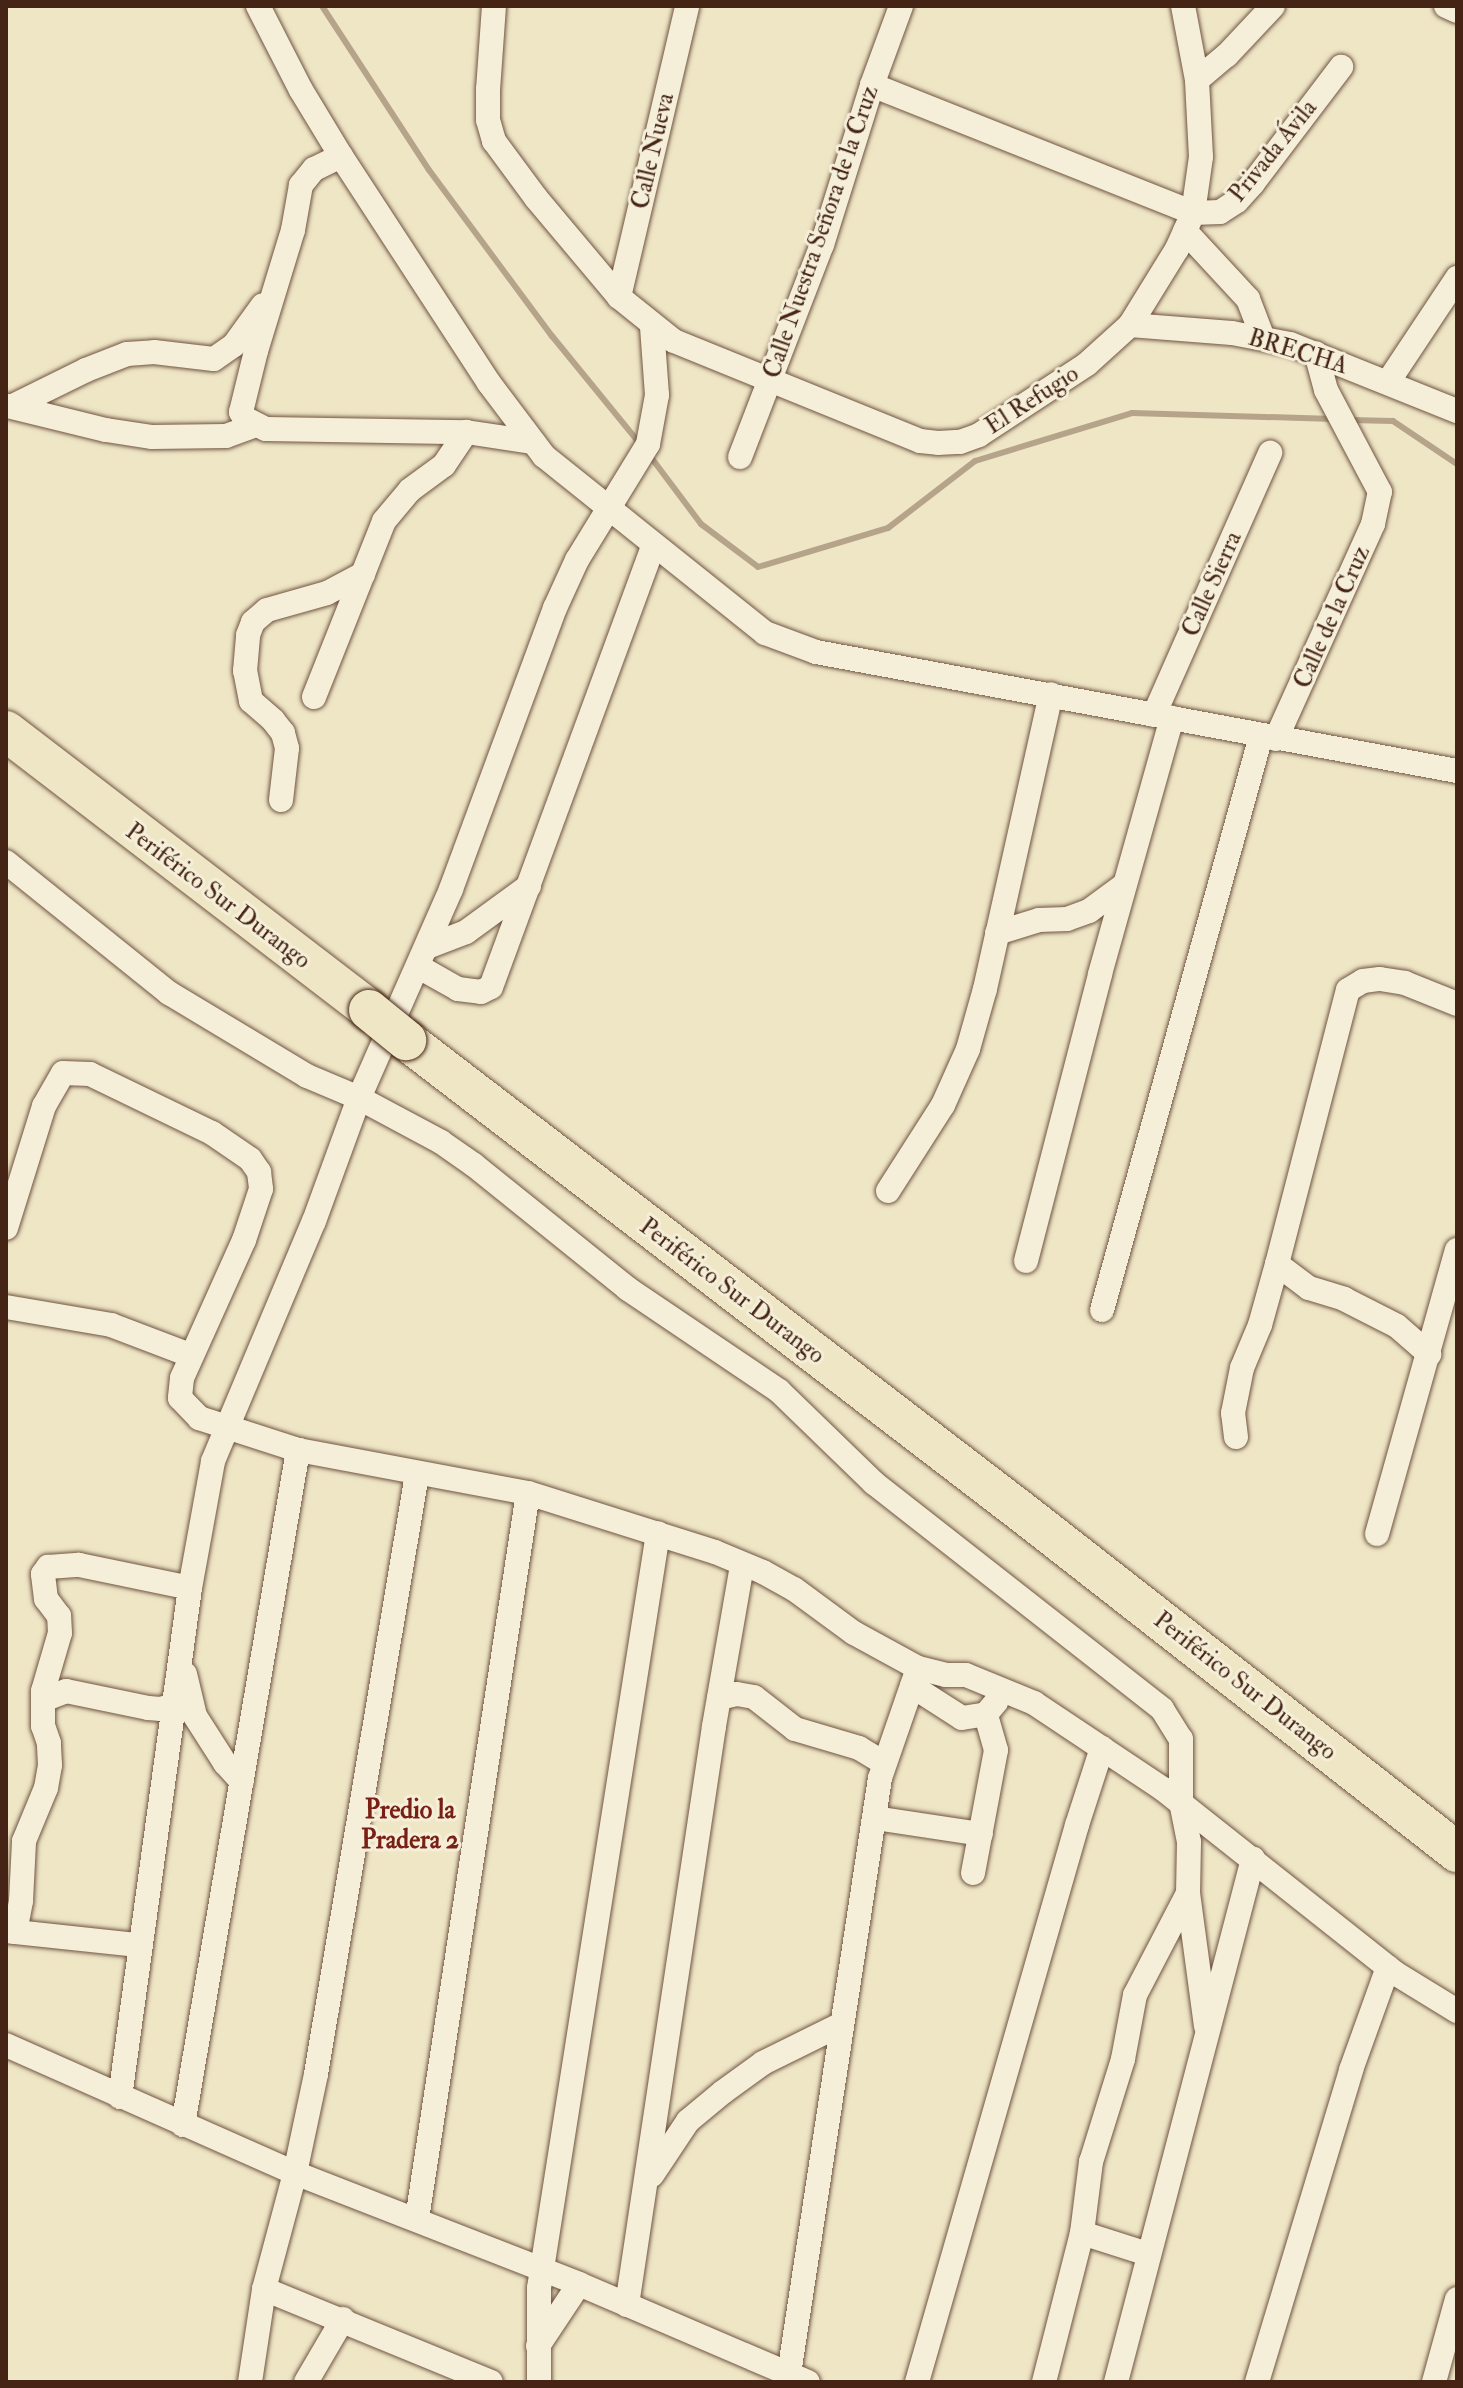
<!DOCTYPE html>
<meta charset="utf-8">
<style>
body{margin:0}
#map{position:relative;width:1463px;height:2388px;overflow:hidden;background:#efe6c6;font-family:"IM FELL Double Pica",serif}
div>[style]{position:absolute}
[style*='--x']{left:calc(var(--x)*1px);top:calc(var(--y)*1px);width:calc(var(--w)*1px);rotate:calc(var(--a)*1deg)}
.stream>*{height:6px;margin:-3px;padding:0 3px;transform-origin:3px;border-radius:3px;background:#b5a48a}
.roads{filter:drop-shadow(0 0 2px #705441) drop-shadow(0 0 2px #705441)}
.minor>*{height:24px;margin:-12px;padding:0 12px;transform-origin:12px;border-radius:12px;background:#f5efda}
.trunk>*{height:40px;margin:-20px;padding:0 20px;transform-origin:20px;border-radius:20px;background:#efe6c6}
.bridges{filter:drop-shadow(0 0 2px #452415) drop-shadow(0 0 2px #452415)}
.trunk-bridge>*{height:40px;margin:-20px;padding:0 20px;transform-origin:20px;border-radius:20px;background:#efe6c6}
span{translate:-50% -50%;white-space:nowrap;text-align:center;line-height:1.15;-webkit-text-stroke:6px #f5efda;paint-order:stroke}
.street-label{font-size:24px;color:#452415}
.neighbourhood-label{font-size:26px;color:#7a1f14;font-weight:700}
.frame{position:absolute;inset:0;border:8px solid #452415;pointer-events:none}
</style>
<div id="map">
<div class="stream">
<div style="--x:322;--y:6;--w:196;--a:56.9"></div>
<div style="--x:429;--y:170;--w:207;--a:53.5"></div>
<div style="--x:552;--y:336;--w:139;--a:50.8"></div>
<div style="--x:1350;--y:420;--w:43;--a:1.3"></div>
<div style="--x:1393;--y:421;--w:77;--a:33.9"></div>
<div style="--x:650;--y:456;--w:85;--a:53.1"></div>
<div style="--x:701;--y:524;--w:71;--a:37"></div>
<div style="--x:758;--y:567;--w:136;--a:-16.7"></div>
<div style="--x:888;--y:528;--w:110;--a:-37.6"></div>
<div style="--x:975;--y:461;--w:164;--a:-17"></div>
<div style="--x:1132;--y:413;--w:202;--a:1.7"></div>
</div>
<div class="roads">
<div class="minor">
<div style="--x:258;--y:6;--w:94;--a:62.9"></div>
<div style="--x:301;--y:90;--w:77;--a:58.8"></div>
<div style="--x:341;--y:156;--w:271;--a:56.9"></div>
<div style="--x:489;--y:383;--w:91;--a:53"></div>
<div style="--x:544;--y:456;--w:283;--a:38.7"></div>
<div style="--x:765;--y:633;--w:54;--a:20.4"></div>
<div style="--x:816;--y:652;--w:652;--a:10.52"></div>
<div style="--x:494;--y:6;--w:83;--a:94.1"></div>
<div style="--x:488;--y:89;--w:31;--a:90"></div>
<div style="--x:488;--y:120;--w:22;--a:74"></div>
<div style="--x:494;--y:141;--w:71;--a:53.6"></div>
<div style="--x:536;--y:198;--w:129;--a:50"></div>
<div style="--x:619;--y:297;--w:70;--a:38.7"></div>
<div style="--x:674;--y:341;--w:266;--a:22.1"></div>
<div style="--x:920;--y:441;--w:18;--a:6"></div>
<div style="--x:938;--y:443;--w:22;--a:-3"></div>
<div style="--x:960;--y:442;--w:20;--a:-20"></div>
<div style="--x:979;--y:435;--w:129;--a:-33.3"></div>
<div style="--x:1087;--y:364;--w:58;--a:-42.2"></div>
<div style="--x:1130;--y:325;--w:89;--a:-58.3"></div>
<div style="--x:1177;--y:249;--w:39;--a:-66"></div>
<div style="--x:1193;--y:213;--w:57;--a:-81.9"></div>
<div style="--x:1201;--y:157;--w:77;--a:-93"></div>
<div style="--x:1197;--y:80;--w:75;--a:-100.7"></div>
<div style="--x:1446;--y:6;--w:12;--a:24"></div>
<div style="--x:1197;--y:80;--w:39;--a:-40"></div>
<div style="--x:1227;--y:55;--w:67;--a:-46.8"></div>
<div style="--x:872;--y:85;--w:346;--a:21.7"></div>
<div style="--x:1193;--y:213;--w:27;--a:-2"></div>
<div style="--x:1220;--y:212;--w:20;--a:-33"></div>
<div style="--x:1237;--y:201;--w:24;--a:-48"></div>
<div style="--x:1253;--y:183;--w:146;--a:-52.8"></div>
<div style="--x:341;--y:156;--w:30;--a:154"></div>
<div style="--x:314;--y:169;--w:21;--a:129"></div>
<div style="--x:301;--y:185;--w:46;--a:100.1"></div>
<div style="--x:293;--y:230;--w:127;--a:107"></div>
<div style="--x:256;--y:351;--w:63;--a:103.8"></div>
<div style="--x:241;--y:412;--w:9;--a:54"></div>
<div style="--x:246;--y:419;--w:22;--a:27"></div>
<div style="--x:266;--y:429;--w:200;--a:0.9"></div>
<div style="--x:466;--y:432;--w:68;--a:8.5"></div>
<div style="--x:1185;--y:231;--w:93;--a:47.2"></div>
<div style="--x:1248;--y:299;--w:42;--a:69"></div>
<div style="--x:619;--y:297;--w:299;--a:-76.8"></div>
<div style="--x:1130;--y:325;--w:102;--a:4.5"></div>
<div style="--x:1232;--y:333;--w:59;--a:10.7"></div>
<div style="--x:1290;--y:344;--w:180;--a:21.9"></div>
<div style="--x:1388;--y:382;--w:125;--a:-56.4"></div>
<div style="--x:15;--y:405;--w:79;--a:-26.2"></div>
<div style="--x:86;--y:370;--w:44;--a:-21.3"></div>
<div style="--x:127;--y:354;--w:27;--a:-4"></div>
<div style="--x:154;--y:352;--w:60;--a:6.7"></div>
<div style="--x:214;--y:359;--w:24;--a:-35"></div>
<div style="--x:234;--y:345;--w:49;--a:-54.1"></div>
<div style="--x:8;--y:406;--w:101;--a:13.8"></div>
<div style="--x:106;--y:430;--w:47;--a:8.7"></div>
<div style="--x:152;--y:437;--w:74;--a:-0.8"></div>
<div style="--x:226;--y:436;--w:32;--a:-20"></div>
<div style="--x:740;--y:457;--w:227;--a:-68.9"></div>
<div style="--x:822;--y:245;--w:168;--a:-72.6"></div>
<div style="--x:872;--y:85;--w:84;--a:-69.8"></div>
<div style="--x:314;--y:697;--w:189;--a:-68.3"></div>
<div style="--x:384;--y:521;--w:40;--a:-50"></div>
<div style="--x:410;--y:490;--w:42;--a:-36.3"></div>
<div style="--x:444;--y:465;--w:40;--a:-56"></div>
<div style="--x:1154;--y:715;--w:287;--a:-66.1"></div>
<div style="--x:1276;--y:739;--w:236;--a:-65.7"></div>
<div style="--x:1373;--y:524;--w:33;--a:-78"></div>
<div style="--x:1380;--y:492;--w:115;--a:-117.9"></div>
<div style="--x:1326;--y:390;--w:38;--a:-105"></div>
<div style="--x:281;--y:800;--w:52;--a:-83.4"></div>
<div style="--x:287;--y:748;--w:16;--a:-105"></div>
<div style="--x:283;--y:733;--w:16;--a:-128"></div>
<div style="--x:273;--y:720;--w:29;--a:-139"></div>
<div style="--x:251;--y:701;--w:31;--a:-101"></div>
<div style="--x:245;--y:671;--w:36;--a:-85"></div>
<div style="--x:248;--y:635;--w:14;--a:-69"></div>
<div style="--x:253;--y:622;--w:18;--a:-41"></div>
<div style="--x:267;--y:610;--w:62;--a:-15.8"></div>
<div style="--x:327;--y:593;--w:41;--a:-27.8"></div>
<div style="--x:6;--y:862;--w:209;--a:38.8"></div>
<div style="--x:169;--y:993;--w:161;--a:31"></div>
<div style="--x:307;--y:1076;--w:56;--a:22.9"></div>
<div style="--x:359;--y:1098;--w:93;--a:28.2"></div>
<div style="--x:441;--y:1142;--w:40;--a:34.9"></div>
<div style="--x:474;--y:1165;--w:198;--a:38.8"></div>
<div style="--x:628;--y:1289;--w:182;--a:34"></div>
<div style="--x:779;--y:1391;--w:132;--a:44.1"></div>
<div style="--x:874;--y:1483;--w:366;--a:38.1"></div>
<div style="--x:1162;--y:1709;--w:36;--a:58"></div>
<div style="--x:1181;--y:1739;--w:63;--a:90"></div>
<div style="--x:1181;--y:1802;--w:41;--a:78.7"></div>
<div style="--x:1189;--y:1842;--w:51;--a:91.1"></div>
<div style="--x:1188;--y:1893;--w:134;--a:82.3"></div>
<div style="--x:997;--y:933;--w:44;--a:-17.2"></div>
<div style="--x:1039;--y:920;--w:28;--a:-2"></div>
<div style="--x:1067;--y:919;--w:23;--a:-20"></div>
<div style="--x:1089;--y:911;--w:44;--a:-36.6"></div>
<div style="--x:427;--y:947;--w:42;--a:-21"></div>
<div style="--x:466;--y:932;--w:78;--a:-36.1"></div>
<div style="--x:419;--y:967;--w:45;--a:29.4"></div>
<div style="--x:458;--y:989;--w:23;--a:7"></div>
<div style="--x:481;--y:992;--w:11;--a:-27"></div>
<div style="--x:491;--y:987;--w:471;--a:-69.8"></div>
<div style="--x:888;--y:1191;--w:102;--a:-57.4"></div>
<div style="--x:943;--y:1105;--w:61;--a:-65.9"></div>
<div style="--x:968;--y:1049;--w:62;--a:-74.2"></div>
<div style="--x:985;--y:989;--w:302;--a:-77.4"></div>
<div style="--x:6;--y:1228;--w:128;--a:-72.7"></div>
<div style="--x:44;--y:1106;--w:38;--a:-60"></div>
<div style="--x:63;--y:1073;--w:27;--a:2"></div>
<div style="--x:90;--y:1074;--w:136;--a:25.8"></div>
<div style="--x:212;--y:1133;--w:46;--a:34.4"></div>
<div style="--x:250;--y:1159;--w:16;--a:55"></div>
<div style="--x:259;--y:1172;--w:17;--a:83"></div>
<div style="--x:261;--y:1189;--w:54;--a:108.4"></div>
<div style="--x:244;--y:1240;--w:151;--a:114.2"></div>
<div style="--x:182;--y:1378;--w:20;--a:96"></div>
<div style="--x:180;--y:1398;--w:28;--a:46"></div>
<div style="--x:199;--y:1418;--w:104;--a:17.9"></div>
<div style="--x:298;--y:1450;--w:234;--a:10.6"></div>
<div style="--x:528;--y:1493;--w:196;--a:17.5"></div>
<div style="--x:715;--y:1552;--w:52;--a:22.6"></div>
<div style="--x:763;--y:1572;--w:35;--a:29"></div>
<div style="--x:794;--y:1589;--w:74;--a:36.3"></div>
<div style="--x:854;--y:1633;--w:73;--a:28.7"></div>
<div style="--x:918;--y:1668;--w:29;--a:14"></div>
<div style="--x:946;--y:1675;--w:20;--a:0"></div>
<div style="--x:966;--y:1675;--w:74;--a:22.4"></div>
<div style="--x:1034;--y:1703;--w:155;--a:33.7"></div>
<div style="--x:1163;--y:1789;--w:296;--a:38.4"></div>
<div style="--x:1395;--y:1973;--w:73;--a:31.5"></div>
<div style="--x:1026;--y:1261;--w:296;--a:-75.5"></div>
<div style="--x:1100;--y:974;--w:266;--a:-74.3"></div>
<div style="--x:1277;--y:1264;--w:40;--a:37"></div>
<div style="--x:1309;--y:1288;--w:37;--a:17"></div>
<div style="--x:1344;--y:1299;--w:59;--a:27"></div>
<div style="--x:1397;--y:1326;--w:43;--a:41.2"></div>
<div style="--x:6;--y:1307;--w:107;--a:9.7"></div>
<div style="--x:111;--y:1325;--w:85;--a:20.8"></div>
<div style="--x:1102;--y:1310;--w:596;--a:-74.52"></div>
<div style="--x:1236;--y:1437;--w:24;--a:-97"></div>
<div style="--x:1233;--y:1413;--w:46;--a:-78.7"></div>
<div style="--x:1242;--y:1368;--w:47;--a:-67.3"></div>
<div style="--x:1260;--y:1325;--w:63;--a:-74.4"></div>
<div style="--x:1277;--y:1264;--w:283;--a:-75.5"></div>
<div style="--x:1348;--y:990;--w:17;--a:-31"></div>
<div style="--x:1363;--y:981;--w:17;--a:-7"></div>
<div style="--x:1380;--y:979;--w:25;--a:9"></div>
<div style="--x:1405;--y:983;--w:56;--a:22"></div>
<div style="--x:1377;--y:1534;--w:295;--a:-74.3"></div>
<div style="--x:185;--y:1674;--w:43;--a:76.6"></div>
<div style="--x:195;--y:1716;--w:56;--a:57.4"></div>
<div style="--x:225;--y:1763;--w:25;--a:48"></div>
<div style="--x:912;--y:1686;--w:59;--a:32.6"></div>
<div style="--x:962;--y:1718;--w:24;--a:-9"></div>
<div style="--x:986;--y:1714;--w:16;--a:-50"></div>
<div style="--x:719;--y:1698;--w:18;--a:-13"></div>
<div style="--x:737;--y:1694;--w:17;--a:10"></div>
<div style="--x:754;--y:1697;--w:52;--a:38"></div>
<div style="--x:795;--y:1729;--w:67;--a:16.5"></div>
<div style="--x:859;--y:1748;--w:29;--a:31"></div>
<div style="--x:43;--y:1700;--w:25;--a:-21"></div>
<div style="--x:66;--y:1691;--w:84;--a:11.7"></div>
<div style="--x:148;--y:1708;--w:13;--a:4"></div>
<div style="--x:161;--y:1709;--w:16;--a:-18"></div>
<div style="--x:875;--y:1818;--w:107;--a:8.6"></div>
<div style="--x:973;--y:1873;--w:125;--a:-79.4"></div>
<div style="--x:996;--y:1750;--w:37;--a:-106"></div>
<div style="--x:6;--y:1931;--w:133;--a:6.1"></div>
<div style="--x:15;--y:1932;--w:32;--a:-79"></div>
<div style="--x:21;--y:1901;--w:60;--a:-87.1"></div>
<div style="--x:24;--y:1841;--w:57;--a:-67.5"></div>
<div style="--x:46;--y:1788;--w:23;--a:-80"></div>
<div style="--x:50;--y:1765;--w:22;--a:-93"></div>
<div style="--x:49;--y:1743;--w:18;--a:-109"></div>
<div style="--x:43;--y:1726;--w:35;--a:-90"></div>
<div style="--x:43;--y:1691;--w:60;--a:-73.7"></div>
<div style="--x:60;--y:1633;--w:17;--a:-93"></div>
<div style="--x:59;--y:1616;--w:21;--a:-127"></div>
<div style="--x:46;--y:1599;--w:25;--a:-97"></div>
<div style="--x:43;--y:1574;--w:9;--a:-54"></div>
<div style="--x:48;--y:1567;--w:31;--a:-4"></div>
<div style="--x:79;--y:1565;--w:113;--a:11.7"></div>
<div style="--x:6;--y:2045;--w:316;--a:23.9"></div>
<div style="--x:295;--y:2173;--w:305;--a:21.3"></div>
<div style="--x:579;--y:2284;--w:249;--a:23.2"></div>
<div style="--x:120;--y:2097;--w:514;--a:-82.17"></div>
<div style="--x:190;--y:1588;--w:129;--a:-79.7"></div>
<div style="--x:213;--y:1461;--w:260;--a:-67.2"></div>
<div style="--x:314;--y:1221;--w:131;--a:-69.9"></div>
<div style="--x:359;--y:1098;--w:228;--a:-66.2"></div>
<div style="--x:451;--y:889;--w:300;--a:-69.7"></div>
<div style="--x:555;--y:608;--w:53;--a:-65.4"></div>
<div style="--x:577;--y:560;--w:136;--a:-58.5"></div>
<div style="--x:648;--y:444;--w:50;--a:-79.6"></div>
<div style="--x:657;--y:395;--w:68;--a:-94.2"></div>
<div style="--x:183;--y:2125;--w:685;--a:-80.33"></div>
<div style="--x:652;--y:2175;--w:65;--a:-56.3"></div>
<div style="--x:688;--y:2121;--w:45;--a:-39.6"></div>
<div style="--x:723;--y:2092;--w:49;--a:-35.9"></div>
<div style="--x:763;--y:2063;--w:86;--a:-26.3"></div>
<div style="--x:417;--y:2219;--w:734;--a:-81.31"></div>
<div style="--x:1082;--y:2233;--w:69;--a:17.7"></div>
<div style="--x:264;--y:2289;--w:245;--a:22.3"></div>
<div style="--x:627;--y:2305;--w:585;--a:-81.45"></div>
<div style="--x:714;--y:1726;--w:162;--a:-80.1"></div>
<div style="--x:538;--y:2346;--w:74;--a:-56.5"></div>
<div style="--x:789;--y:2374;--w:603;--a:-81.32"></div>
<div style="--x:880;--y:1778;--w:116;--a:-70.9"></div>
<div style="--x:250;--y:2382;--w:94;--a:-81.4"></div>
<div style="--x:264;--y:2289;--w:120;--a:-75"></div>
<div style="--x:295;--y:2173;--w:101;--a:-78"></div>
<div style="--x:316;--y:2074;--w:608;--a:-80.44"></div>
<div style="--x:306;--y:2382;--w:73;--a:-59.6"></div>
<div style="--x:539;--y:2382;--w:94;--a:-90"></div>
<div style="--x:539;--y:2288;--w:764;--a:-81.04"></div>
<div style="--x:917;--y:2382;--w:580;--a:-73.97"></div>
<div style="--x:1077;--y:1825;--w:81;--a:-72"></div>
<div style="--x:1044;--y:2382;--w:154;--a:-75.7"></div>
<div style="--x:1082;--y:2233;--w:72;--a:-82.8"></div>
<div style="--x:1091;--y:2162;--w:108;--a:-72.7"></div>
<div style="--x:1123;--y:2059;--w:65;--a:-79.4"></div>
<div style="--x:1135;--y:1995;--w:115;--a:-62.5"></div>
<div style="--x:1116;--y:2382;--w:541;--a:-75.32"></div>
<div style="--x:1257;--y:2382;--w:326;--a:-73.2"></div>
<div style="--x:1351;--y:2070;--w:109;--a:-70.2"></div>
<div style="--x:1434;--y:2382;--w:86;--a:-74.5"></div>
</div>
<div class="trunk">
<div style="--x:6;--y:731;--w:458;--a:37.5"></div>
<div style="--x:406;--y:1040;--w:782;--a:37.47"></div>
<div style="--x:1027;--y:1516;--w:546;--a:38"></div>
</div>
</div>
<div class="bridges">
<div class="trunk-bridge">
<div style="--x:369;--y:1010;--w:48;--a:39"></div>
</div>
</div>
<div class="street-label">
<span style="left:653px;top:151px;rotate:-77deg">Calle Nueva</span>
<span style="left:1273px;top:151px;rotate:-51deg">Privada Ávila</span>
<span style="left:821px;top:232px;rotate:-71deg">Calle Nuestra Señora de la Cruz</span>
<span style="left:1298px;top:352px;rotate:17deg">BRECHA</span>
<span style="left:1032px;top:400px;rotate:-33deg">El Refugio</span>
<span style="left:1212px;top:584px;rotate:-66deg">Calle Sierra</span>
<span style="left:1332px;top:617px;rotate:-66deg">Calle de la Cruz</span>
<span style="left:218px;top:896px;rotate:37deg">Periférico Sur Durango</span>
<span style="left:732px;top:1291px;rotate:37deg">Periférico Sur Durango</span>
<span style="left:1245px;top:1686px;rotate:38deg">Periférico Sur Durango</span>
</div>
<div class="neighbourhood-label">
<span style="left:410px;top:1826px">Predio la<br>Pradera 2</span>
</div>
<div class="frame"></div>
</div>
